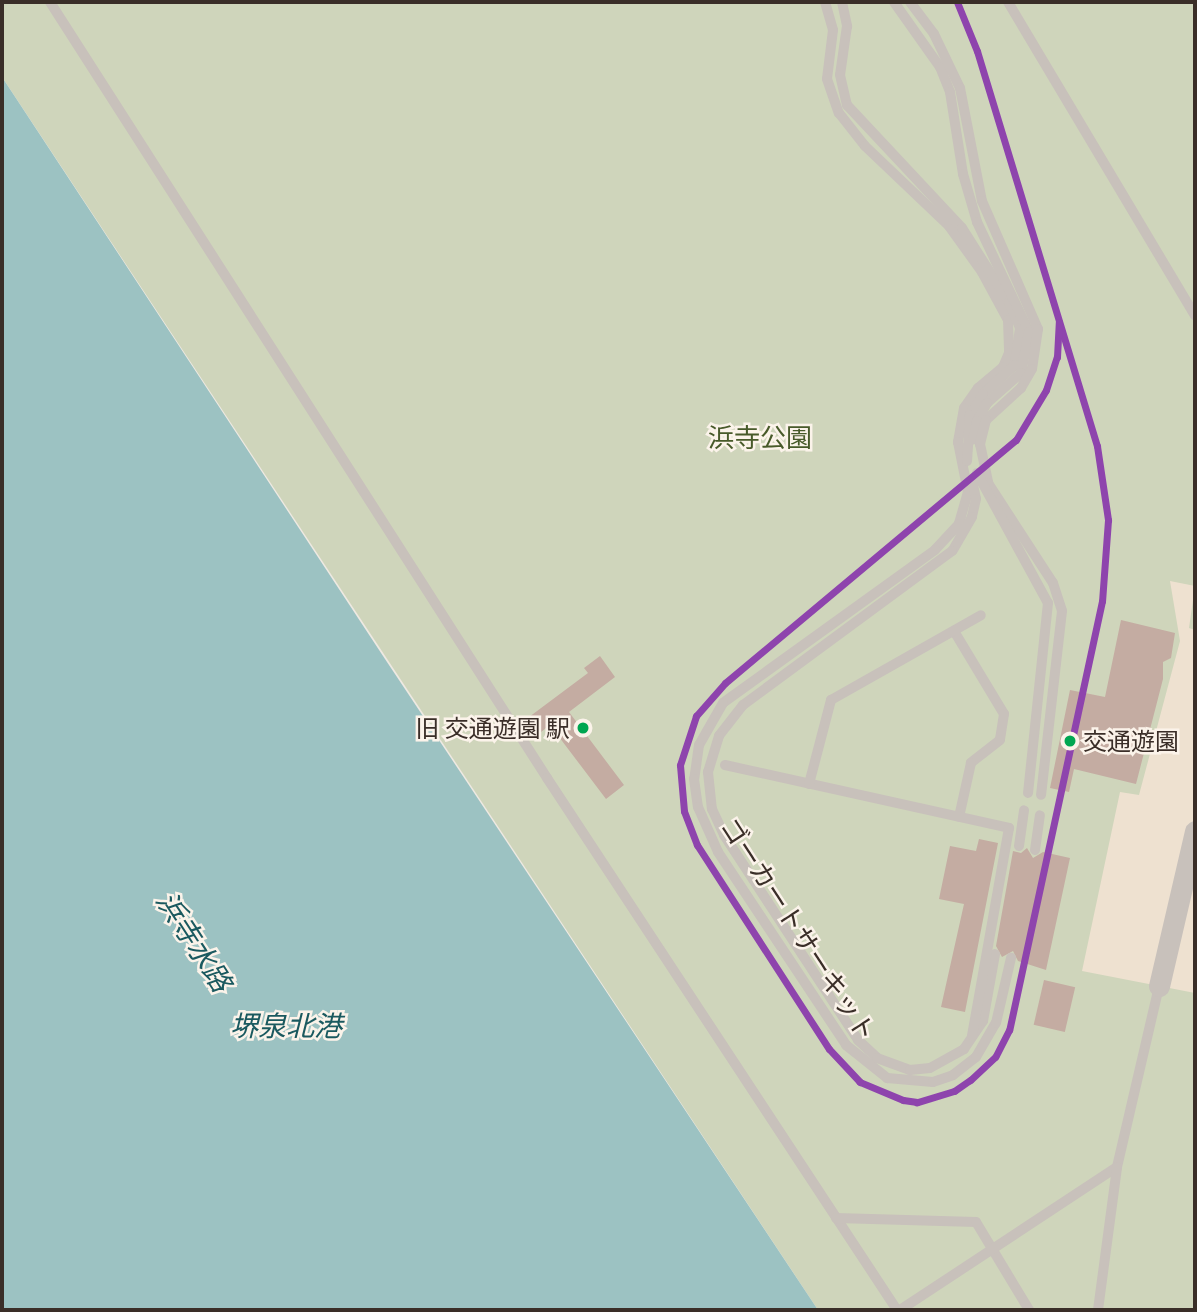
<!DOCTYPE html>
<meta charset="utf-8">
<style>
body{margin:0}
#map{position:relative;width:1197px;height:1312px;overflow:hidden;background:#eee9e2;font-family:"Exo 2","Noto Sans JP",sans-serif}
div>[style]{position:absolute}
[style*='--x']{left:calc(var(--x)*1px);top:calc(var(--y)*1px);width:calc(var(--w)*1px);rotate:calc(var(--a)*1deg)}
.green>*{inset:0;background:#cfd5bb}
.plaza>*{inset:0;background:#eee1d0}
.water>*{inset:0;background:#9cc2c2}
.building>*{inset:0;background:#c4aca2;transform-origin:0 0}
.lane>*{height:10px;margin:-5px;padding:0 5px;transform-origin:5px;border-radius:5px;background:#c8c1bb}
.street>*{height:21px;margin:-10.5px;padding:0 10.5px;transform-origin:10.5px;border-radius:10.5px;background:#c8c1bb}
.tram-1>*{height:7px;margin:-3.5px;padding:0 3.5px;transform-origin:3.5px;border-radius:3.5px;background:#8e44ad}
.dots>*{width:19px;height:19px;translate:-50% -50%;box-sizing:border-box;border:4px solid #fbf3ea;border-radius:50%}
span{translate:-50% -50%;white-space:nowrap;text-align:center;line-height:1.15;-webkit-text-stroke:5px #fbf3ea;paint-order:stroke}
.bus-label{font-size:24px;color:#3a2e28}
.right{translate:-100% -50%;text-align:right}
.left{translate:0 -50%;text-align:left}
.park-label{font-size:26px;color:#485a2a}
.street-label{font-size:26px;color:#3a2e28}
.water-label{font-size:28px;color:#1a595f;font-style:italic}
.frame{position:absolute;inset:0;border:4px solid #3a2e28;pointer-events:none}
</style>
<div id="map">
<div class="green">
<div style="clip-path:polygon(2px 2px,1195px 2px,1195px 1310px,818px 1310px,2px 77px)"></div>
</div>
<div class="plaza">
<div style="clip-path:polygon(1170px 581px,1195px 586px,1189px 628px,1195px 630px,1195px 993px,1082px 971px,1120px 792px,1139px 795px,1180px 641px)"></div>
</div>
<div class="water">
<div style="clip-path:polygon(2px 77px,383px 656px,818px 1310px,2px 1310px)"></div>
</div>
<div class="building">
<div style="clip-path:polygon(1121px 620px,1175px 633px,1171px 658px,1163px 662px,1163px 679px,1136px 784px,1074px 769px,1069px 792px,1050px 788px,1070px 690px,1105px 697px)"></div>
<div style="clip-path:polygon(600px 656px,615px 677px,569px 712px,624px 785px,606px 799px,550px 725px,532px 739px,521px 723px,588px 673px,584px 668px)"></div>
<div style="clip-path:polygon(979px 839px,998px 843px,965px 1012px,941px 1007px,964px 904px,939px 899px,950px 846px,976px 851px)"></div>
<div style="clip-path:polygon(1027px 848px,1033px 858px,1043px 852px,1070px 858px,1046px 970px,1018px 961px,1013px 951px,1002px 957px,996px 946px,1013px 851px,1021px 853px)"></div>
<div style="left:1044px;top:980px;width:32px;height:46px;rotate:13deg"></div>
</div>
<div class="lane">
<div style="--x:50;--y:2;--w:922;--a:57.36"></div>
<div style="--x:547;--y:778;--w:637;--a:56.66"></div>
<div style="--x:825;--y:2;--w:29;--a:74"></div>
<div style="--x:833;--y:30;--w:49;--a:97"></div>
<div style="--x:827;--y:79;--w:36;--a:71"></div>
<div style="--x:839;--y:113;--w:42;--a:51.8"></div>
<div style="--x:865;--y:146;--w:116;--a:43.6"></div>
<div style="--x:949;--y:226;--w:57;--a:54.3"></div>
<div style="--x:982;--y:272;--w:55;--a:61.6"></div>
<div style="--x:1008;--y:320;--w:33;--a:88"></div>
<div style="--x:1009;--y:353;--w:15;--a:113"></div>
<div style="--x:1003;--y:367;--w:33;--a:140"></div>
<div style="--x:978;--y:388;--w:24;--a:125"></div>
<div style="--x:964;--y:408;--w:35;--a:100"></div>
<div style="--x:958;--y:442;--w:51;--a:78.7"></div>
<div style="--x:968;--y:492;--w:33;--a:106"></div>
<div style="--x:959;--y:524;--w:35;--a:133"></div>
<div style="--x:935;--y:550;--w:261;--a:144.2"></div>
<div style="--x:723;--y:703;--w:48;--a:119.7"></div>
<div style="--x:699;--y:745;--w:34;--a:98"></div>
<div style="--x:694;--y:779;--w:28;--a:82"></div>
<div style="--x:698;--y:807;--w:49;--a:66"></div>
<div style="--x:718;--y:852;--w:232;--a:56.4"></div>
<div style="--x:846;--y:1045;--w:53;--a:38.8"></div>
<div style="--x:887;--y:1078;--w:46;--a:5"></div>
<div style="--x:933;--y:1082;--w:21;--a:-19"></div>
<div style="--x:953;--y:1075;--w:29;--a:-38"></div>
<div style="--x:976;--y:1057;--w:39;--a:-60"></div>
<div style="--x:996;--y:1023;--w:67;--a:-77"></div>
<div style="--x:842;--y:2;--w:25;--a:78"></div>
<div style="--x:847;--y:26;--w:49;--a:98.1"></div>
<div style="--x:840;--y:75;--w:31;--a:77"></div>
<div style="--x:847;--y:105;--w:168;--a:46.9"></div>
<div style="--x:962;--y:228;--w:88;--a:57.6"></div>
<div style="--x:1009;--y:302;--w:28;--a:67"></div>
<div style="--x:1020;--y:328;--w:37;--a:98"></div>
<div style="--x:1015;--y:365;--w:43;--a:137.8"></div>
<div style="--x:983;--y:394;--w:25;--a:122"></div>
<div style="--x:970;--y:415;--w:46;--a:93.7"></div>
<div style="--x:894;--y:2;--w:80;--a:54.7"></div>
<div style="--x:940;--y:67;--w:27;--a:68"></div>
<div style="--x:950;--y:92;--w:83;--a:81"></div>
<div style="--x:963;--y:174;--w:50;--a:73.7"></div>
<div style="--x:977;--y:222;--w:122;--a:64.7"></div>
<div style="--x:1029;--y:332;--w:42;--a:101"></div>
<div style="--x:1021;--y:373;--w:45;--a:138.6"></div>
<div style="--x:987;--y:403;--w:21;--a:119"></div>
<div style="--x:977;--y:421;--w:19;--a:102"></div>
<div style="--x:910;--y:2;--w:40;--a:53"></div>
<div style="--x:934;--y:34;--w:60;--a:64.3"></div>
<div style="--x:960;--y:88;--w:115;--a:79"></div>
<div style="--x:982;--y:201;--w:140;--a:66.4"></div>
<div style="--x:1038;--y:329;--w:40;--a:98.5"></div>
<div style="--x:1032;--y:369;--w:22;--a:120"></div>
<div style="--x:1021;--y:388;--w:47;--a:137.6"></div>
<div style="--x:986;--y:420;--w:25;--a:104"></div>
<div style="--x:980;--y:444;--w:40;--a:78"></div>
<div style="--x:988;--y:483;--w:119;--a:57"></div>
<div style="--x:1053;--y:583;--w:29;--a:72"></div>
<div style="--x:1062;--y:611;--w:185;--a:96.5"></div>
<div style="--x:1008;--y:2;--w:365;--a:59.2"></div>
<div style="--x:977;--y:473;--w:148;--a:61.4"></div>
<div style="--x:1048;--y:603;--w:191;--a:96"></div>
<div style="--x:972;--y:480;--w:19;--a:78"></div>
<div style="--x:976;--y:499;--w:18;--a:103"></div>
<div style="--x:972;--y:517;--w:39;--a:120"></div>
<div style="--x:952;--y:551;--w:260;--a:143.6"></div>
<div style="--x:743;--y:705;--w:39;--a:128"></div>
<div style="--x:719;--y:736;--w:38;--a:107"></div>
<div style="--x:708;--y:772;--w:37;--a:84"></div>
<div style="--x:712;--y:809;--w:29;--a:65"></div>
<div style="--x:724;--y:835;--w:245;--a:56.8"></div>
<div style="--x:858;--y:1040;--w:26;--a:43"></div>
<div style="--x:877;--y:1058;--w:35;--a:20"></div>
<div style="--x:910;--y:1070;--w:20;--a:-6"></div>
<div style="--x:930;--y:1068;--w:39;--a:-29"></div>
<div style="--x:964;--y:1049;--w:34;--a:-56"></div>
<div style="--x:983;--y:1021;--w:68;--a:-79.8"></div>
<div style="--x:954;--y:631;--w:97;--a:58.9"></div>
<div style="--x:1004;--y:714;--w:26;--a:99"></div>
<div style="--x:1000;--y:740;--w:37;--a:142"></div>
<div style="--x:971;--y:763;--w:55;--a:102.5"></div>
<div style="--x:725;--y:765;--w:291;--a:12.5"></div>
<div style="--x:1009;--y:828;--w:211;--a:100.1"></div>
<div style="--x:809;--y:784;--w:87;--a:-75.3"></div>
<div style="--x:831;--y:700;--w:172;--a:-29.5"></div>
<div style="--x:1019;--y:846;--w:36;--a:-82"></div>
<div style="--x:1035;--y:850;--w:35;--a:-82"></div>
<div style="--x:836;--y:1218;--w:140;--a:1.6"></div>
<div style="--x:976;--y:1222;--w:103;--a:58.9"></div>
<div style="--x:900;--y:1310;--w:260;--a:-33.4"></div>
<div style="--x:1117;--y:1167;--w:186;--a:-76.9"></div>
<div style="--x:1098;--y:1310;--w:144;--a:-82.4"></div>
</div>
<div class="street">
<div style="--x:1159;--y:986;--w:159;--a:-76.9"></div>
</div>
<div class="tram-1">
<div style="--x:957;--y:2;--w:53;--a:67.8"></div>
<div style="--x:977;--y:51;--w:413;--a:73.1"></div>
<div style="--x:1097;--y:446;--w:75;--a:81.5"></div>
<div style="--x:1108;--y:520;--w:81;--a:94.2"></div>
<div style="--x:1102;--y:601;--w:439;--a:102.2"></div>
<div style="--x:1009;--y:1030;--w:30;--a:117"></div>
<div style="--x:995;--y:1057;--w:34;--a:137"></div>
<div style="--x:970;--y:1080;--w:19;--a:145"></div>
<div style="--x:954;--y:1091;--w:39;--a:163"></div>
<div style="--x:917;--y:1102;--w:14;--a:-172"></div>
<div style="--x:903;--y:1100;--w:47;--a:-157.3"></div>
<div style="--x:860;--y:1082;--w:45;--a:-133.2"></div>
<div style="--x:829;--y:1049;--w:243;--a:-122.9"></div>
<div style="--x:697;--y:845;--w:36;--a:-111"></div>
<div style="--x:684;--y:811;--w:46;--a:-95"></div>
<div style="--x:680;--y:765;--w:52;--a:-71.9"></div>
<div style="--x:696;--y:716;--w:44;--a:-48.7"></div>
<div style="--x:725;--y:683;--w:379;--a:-39.9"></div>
<div style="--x:1016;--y:440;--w:58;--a:-59"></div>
<div style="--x:1046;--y:390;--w:35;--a:-72"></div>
<div style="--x:1057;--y:357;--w:35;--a:-87"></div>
</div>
<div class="dots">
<div style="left:583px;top:728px;background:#00a651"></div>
<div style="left:1070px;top:741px;background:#00a651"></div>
</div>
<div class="bus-label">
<span class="right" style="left:570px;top:728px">旧 交通遊園 駅</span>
<span class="left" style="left:1083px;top:741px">交通遊園</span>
</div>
<div class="park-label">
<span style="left:760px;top:437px">浜寺公園</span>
</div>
<div class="street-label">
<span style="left:799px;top:929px;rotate:57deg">ゴーカートサーキット</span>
</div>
<div class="water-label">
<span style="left:195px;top:941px;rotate:57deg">浜寺水路</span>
<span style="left:286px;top:1025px">堺泉北港</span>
</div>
<div class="frame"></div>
</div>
